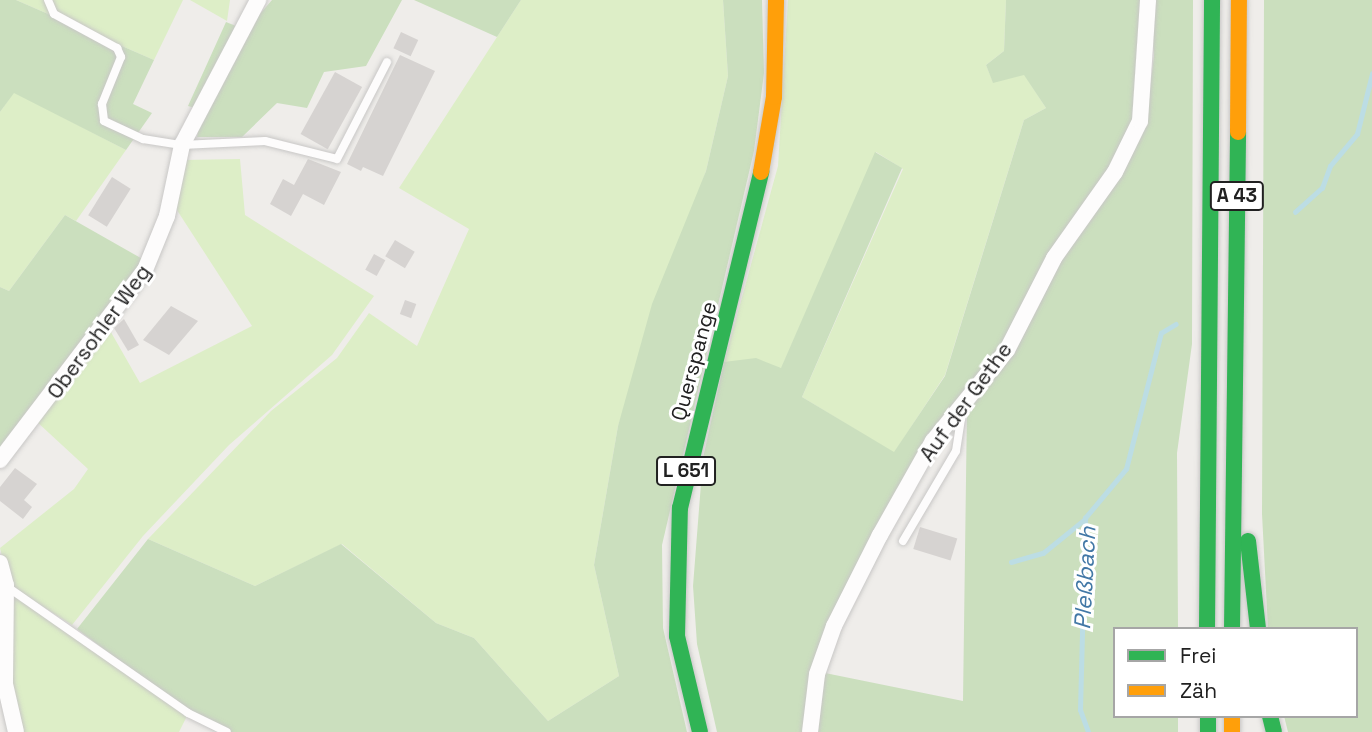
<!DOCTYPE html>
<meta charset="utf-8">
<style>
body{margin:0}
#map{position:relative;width:1372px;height:732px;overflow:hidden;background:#efedea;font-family:"Space Grotesk",sans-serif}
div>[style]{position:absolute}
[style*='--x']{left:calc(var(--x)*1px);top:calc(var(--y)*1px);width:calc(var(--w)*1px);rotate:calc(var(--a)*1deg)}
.grass>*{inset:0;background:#ddeec7}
.forest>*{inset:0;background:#cbdfbe}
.stream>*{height:4.5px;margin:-2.25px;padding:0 2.25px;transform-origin:2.25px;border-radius:2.25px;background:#bcdde4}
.building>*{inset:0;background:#d6d3d1;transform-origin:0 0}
.roads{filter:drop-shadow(0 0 2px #c8c7c6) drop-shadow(0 0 2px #c8c7c6)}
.lane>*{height:8px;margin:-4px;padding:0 4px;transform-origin:4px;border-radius:4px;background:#fdfcfc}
.street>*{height:16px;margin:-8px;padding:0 8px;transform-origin:8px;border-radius:8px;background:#fdfcfc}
.fast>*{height:16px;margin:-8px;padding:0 8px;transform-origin:8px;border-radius:8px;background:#30b455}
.slow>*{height:16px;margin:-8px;padding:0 8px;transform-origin:8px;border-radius:8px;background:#ff9f0a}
span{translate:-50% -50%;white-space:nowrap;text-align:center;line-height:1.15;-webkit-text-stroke:6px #fff;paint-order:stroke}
.shield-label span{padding:2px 5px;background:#fff;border:2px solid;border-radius:5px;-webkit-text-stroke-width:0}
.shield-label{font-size:19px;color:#212121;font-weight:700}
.street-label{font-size:21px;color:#212121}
.water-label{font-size:23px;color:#4278a6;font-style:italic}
.legend{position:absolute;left:1113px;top:627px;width:245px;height:91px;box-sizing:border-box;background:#fff;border:2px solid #a6a6a6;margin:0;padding:9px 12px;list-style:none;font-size:21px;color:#212121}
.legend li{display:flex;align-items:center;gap:14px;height:35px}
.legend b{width:35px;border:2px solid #a6a6a6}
</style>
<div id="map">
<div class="grass">
<div style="clip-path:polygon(16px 0,183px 0,154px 60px)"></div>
<div style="clip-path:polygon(190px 0,230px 0,227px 21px)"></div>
<div style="clip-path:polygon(521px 0,723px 0,728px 76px,706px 171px,618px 426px,594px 565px,619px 676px,548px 721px,474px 638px,436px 623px,342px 544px,255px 586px,148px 539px,271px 411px,337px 358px,369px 313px,417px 346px,469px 229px,399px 188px)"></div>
<div style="clip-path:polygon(788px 0,1006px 0,1004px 51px,986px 65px,993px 82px,1024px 74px,1046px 108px,1024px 120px,945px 375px,894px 453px,802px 397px,903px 169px,876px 152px,781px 369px,724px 363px,778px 166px)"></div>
<div style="clip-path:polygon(14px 92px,126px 150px,76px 221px,65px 215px,9px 291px,0 287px,0 112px)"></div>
<div style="clip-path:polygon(240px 159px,245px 215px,374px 296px,332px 355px,229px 445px,143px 536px,72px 625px,9px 585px,0 548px,74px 489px,88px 469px,36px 421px,108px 327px,140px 383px,252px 326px,173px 204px,183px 160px)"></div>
<div style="clip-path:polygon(9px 592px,188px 714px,179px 732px,20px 732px,9px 684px)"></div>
</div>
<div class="forest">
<div style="clip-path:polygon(0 0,16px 0,154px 60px,133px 104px,152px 113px,126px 150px,14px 93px,0 112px)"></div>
<div style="clip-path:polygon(272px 0,402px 0,366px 66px,324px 72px,307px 108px,277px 103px,242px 137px,197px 137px,202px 110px,188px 106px,226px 22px,246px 30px)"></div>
<div style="clip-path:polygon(414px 0,521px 0,497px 37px)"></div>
<div style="clip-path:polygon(723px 0,762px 0,764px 73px,754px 151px,662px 545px,663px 628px,687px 732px,230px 732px,188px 712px,77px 629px,148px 539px,255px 586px,341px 544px,436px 623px,474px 638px,548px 721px,619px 676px,594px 565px,618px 426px,652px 304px,706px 171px,728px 76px)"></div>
<div style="clip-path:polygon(1006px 0,1143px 0,1135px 119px,1112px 170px,1004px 348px,930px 440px,831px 624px,808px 732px,717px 732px,697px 644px,693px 586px,703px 458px,724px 362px,756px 358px,781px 368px,875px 152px,902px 168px,802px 397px,894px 452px,945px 376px,1024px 120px,1046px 108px,1024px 75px,993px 83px,986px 65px,1004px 51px)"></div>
<div style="clip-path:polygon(1151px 0,1193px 0,1192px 344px,1177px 453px,1178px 629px,1115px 629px,1115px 716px,1178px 716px,1178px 732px,818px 732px,825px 673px,963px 701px,967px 406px,1146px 120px,1154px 56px)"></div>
<div style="clip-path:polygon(1264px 0,1372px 0,1372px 732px,1288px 732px,1284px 716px,1356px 716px,1356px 629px,1268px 629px,1262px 514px)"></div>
<div style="clip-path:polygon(65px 215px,146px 261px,0 457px,0 287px,9px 291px)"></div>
</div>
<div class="stream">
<div style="--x:1295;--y:212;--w:36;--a:-42"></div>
<div style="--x:1322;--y:188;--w:23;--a:-70"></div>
<div style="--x:1330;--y:166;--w:42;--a:-49.8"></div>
<div style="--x:1357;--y:134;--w:62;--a:-76"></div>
<div style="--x:1011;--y:562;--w:33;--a:-16"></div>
<div style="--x:1043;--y:553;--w:54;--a:-39"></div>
<div style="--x:1088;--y:732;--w:23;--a:-110"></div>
<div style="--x:1080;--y:710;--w:192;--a:-88.5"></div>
<div style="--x:1085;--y:518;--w:64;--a:-50.1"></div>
<div style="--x:1126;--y:469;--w:140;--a:-75.6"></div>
<div style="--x:1161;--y:333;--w:17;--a:-31"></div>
</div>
<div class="building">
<div style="left:401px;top:32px;width:19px;height:18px;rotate:25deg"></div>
<div style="clip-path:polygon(400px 55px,435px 71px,383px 176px,363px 167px,361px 171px,347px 164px)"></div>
<div style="left:335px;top:72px;width:31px;height:71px;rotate:29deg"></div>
<div style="clip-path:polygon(308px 159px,341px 172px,324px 205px,303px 194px,291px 216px,270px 204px,283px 179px,294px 185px)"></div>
<div style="left:112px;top:177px;width:22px;height:45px;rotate:32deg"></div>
<div style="left:395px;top:240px;width:23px;height:19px;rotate:31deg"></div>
<div style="left:374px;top:254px;width:13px;height:18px;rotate:29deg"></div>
<div style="left:405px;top:300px;width:12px;height:15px;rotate:20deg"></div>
<div style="clip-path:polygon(171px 306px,198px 321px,169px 355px,143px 340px)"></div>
<div style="clip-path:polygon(124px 319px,139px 345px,128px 351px,114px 328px)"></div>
<div style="clip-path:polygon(15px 468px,37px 484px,24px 500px,32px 507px,23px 519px,0 501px,0 487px)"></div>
<div style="left:920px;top:527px;width:39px;height:23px;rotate:17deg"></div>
</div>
<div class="roads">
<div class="lane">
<div style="--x:48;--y:0;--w:15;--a:67"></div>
<div style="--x:54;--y:14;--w:72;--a:28.4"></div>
<div style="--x:117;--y:48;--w:10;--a:66"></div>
<div style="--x:121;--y:57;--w:51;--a:112"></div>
<div style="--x:102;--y:104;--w:17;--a:83"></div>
<div style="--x:104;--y:121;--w:43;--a:24.8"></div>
<div style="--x:143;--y:139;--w:39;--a:9"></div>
<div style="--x:182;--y:145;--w:83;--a:-2.8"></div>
<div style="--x:265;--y:141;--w:74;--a:14"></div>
<div style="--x:337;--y:159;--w:109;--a:-62.7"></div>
<div style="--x:903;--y:541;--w:104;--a:-59.5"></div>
<div style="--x:956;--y:451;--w:46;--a:-81.2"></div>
<div style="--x:6;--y:586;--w:222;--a:34.9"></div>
<div style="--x:188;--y:713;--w:43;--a:26"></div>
</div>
<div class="street">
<div style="--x:0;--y:460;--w:239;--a:-52.7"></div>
<div style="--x:145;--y:270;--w:58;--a:-67.8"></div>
<div style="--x:167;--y:216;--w:73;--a:-78.1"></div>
<div style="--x:182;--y:145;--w:164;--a:-62.3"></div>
<div style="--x:0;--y:563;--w:23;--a:75"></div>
<div style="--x:6;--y:585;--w:99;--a:90.6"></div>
<div style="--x:5;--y:684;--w:49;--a:77.1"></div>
<div style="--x:810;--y:732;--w:58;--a:-83.1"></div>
<div style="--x:817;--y:674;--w:51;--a:-70.5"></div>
<div style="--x:834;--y:626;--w:102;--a:-63.2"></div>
<div style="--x:880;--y:535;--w:108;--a:-60.6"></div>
<div style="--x:933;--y:441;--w:117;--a:-50.9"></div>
<div style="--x:1007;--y:350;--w:103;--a:-62.9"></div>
<div style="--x:1054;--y:258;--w:105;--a:-54.7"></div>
<div style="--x:1115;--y:172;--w:57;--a:-63.9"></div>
<div style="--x:1140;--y:121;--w:121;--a:-86.2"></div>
</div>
<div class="fast">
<div style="--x:1248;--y:541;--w:89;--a:83.5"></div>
<div style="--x:1207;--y:629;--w:629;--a:-89.54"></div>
<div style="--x:1232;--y:629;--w:497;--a:-89.3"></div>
<div style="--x:1208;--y:716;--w:16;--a:90"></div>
<div style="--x:1270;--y:716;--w:16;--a:76"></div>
<div style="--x:700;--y:732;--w:99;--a:-103.5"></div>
<div style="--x:677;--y:636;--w:128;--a:-88.7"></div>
<div style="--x:680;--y:508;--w:346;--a:-76.4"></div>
</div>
<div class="slow">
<div style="--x:1238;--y:132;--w:132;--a:-89.6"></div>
<div style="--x:761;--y:172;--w:76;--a:-80.2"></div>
<div style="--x:774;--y:97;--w:97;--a:-88.8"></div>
<div style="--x:1232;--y:716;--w:16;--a:90"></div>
</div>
</div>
<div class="shield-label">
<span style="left:1237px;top:196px">A 43</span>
<span style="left:686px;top:471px">L 651</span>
</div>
<div class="street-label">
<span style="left:99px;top:332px;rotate:-54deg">Obersohler Weg</span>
<span style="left:694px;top:361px;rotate:-75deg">Querspange</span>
<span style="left:966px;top:402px;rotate:-54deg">Auf der Gethe</span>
</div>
<div class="water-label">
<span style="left:1085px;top:578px;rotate:-87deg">Pleßbach</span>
</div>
<ul class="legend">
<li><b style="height:9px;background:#30b455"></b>Frei</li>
<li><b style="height:9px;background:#ff9f0a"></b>Zäh</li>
</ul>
</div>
